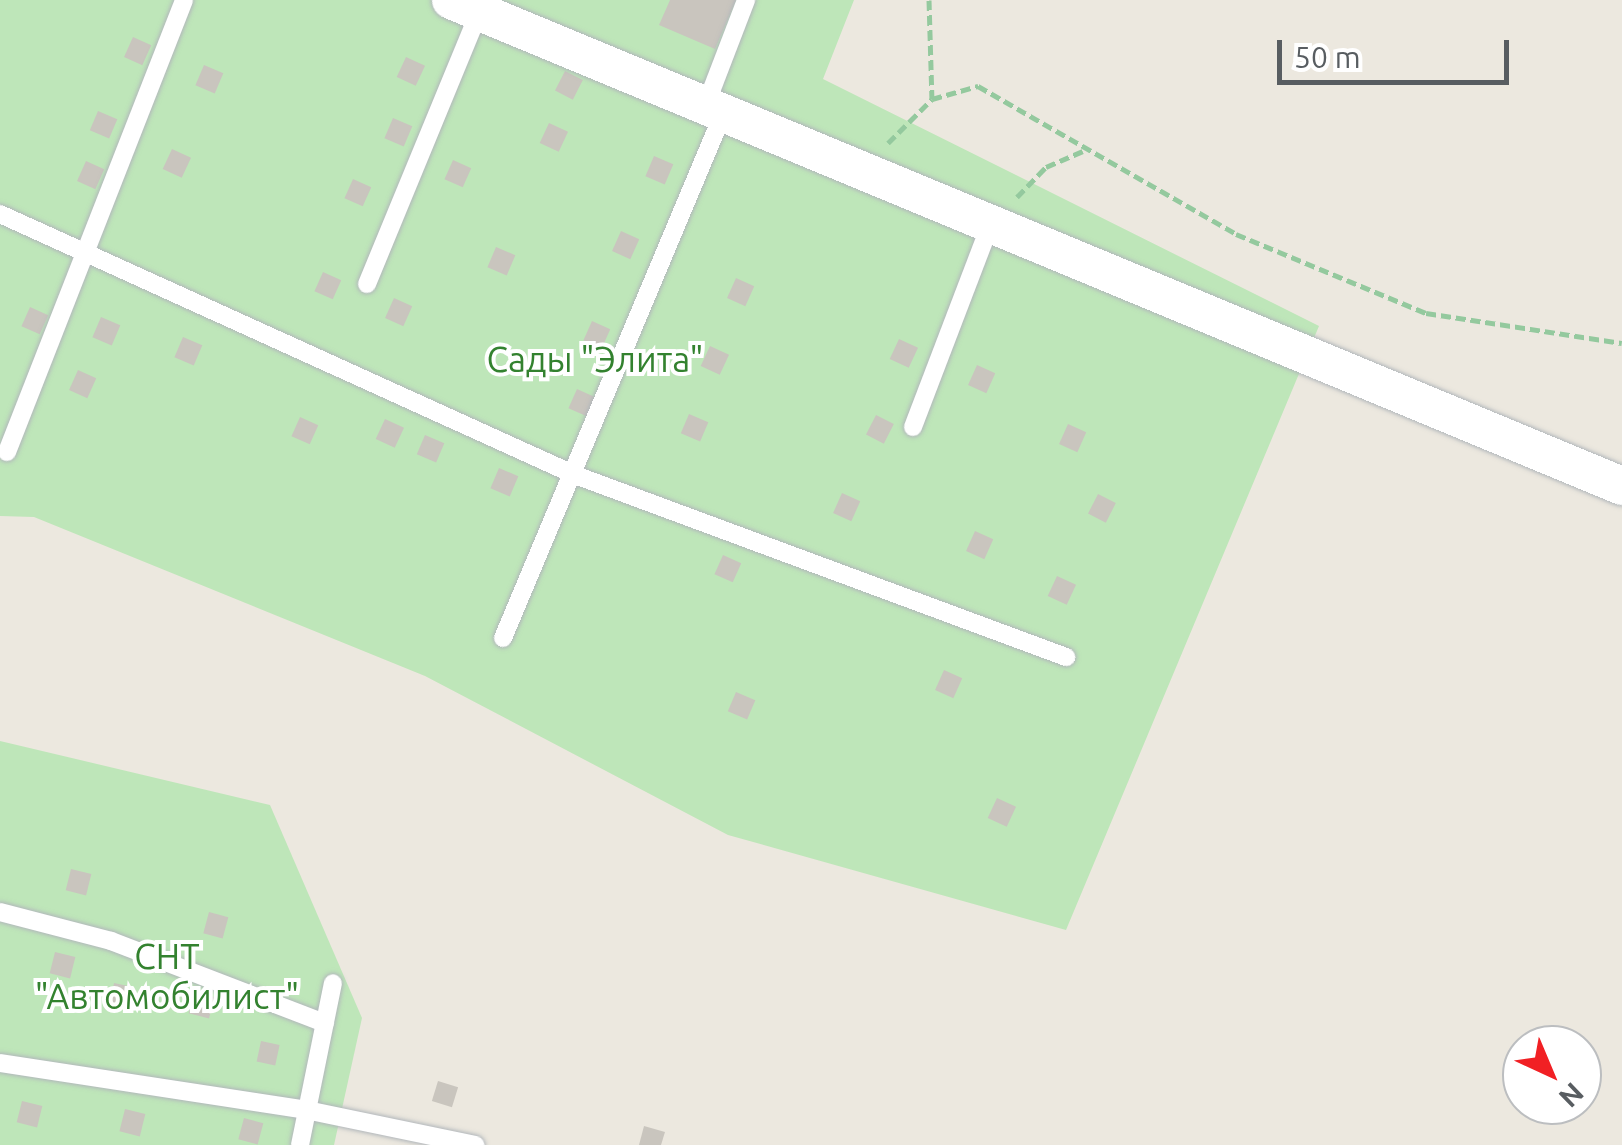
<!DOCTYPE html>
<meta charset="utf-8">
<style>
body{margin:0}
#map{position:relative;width:1622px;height:1145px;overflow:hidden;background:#ece8df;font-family:Ubuntu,sans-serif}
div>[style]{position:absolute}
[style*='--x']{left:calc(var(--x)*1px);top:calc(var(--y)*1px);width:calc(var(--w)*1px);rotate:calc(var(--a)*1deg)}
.green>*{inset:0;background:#bee6b9}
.building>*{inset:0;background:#c9c5be;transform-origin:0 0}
.path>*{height:5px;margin-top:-2.5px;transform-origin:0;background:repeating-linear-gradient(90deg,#94c99e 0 10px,transparent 0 15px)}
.roads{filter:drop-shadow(0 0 2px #b2b7bb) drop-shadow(0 0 2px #b2b7bb)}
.lane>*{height:18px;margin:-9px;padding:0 9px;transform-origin:9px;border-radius:9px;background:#fff}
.street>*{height:38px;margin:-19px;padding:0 19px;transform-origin:19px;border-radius:19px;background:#fff}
span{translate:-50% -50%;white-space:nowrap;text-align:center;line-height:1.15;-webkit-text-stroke:8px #fff;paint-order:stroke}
.park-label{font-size:35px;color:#33822f}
.north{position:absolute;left:1502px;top:1025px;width:100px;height:100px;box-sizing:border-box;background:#fff;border:2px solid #bcbec0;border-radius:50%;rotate:136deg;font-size:28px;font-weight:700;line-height:40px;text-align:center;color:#585d61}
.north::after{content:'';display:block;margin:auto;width:35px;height:45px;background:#f12024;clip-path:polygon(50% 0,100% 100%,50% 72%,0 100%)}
.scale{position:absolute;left:1277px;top:40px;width:232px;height:45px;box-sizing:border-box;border:5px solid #585d61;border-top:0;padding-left:12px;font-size:30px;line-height:35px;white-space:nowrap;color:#585d61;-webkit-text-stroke:8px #fff;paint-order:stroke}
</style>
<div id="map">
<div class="green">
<div style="clip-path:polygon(0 0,854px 0,823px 79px,1319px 326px,1066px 930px,728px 835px,425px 676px,34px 517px,0 516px)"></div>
<div style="clip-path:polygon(0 741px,270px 805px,362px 1018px,334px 1145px,0 1145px)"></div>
</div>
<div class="building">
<div style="clip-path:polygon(670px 0,736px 0,715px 49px,659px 25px)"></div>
<div style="left:133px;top:37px;width:20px;height:22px;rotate:24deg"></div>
<div style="left:406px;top:57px;width:21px;height:22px;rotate:25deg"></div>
<div style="left:204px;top:65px;width:21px;height:22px;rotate:23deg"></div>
<div style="left:565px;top:71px;width:20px;height:22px;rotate:27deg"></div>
<div style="left:98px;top:111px;width:21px;height:21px;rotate:23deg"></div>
<div style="left:393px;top:118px;width:21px;height:22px;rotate:23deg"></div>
<div style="left:549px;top:123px;width:21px;height:22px;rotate:25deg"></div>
<div style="left:172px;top:149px;width:21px;height:22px;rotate:25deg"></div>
<div style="left:654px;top:156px;width:21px;height:22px;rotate:23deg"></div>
<div style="left:453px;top:160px;width:20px;height:21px;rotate:24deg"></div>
<div style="left:86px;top:161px;width:20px;height:22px;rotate:24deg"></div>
<div style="left:353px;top:179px;width:20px;height:21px;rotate:24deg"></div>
<div style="left:621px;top:231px;width:20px;height:22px;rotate:24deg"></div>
<div style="left:496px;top:247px;width:21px;height:22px;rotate:23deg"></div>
<div style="left:323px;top:272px;width:20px;height:21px;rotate:24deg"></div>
<div style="left:736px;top:278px;width:20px;height:22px;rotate:24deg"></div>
<div style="left:394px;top:298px;width:20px;height:22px;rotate:24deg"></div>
<div style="left:30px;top:307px;width:20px;height:21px;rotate:24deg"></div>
<div style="left:101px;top:317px;width:21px;height:22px;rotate:23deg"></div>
<div style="left:592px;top:321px;width:20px;height:21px;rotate:24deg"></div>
<div style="left:183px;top:337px;width:21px;height:22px;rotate:23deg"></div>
<div style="left:899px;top:339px;width:21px;height:22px;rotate:25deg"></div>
<div style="left:710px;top:346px;width:21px;height:22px;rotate:25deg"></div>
<div style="left:977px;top:365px;width:20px;height:22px;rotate:24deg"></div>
<div style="left:78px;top:370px;width:20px;height:22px;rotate:24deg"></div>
<div style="left:577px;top:389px;width:20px;height:21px;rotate:24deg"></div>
<div style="left:689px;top:414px;width:21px;height:21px;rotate:23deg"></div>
<div style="left:876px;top:415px;width:20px;height:22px;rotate:27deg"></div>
<div style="left:300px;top:417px;width:20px;height:21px;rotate:24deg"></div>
<div style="left:385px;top:419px;width:21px;height:22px;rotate:25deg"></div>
<div style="left:1068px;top:424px;width:20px;height:22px;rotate:24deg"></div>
<div style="left:425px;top:435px;width:21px;height:21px;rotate:23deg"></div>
<div style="left:499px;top:468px;width:21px;height:22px;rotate:23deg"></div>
<div style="left:842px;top:493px;width:20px;height:22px;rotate:24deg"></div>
<div style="left:1098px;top:494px;width:20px;height:22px;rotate:27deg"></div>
<div style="left:975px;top:531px;width:20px;height:22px;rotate:24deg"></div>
<div style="left:723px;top:555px;width:20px;height:21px;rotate:24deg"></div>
<div style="left:1057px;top:576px;width:21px;height:22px;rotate:25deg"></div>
<div style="left:944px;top:670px;width:20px;height:22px;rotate:24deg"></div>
<div style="left:736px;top:692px;width:21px;height:21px;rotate:23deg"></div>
<div style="left:997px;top:798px;width:21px;height:22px;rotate:25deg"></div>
<div style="left:71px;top:869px;width:21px;height:22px;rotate:14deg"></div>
<div style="left:209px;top:912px;width:20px;height:22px;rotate:15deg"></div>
<div style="left:55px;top:952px;width:21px;height:22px;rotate:14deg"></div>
<div style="left:114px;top:983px;width:19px;height:22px;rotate:12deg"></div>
<div style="left:194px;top:992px;width:21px;height:22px;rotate:14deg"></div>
<div style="left:261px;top:1041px;width:19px;height:21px;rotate:12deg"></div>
<div style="left:438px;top:1081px;width:21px;height:21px;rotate:17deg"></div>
<div style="left:22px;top:1101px;width:21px;height:22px;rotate:14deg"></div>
<div style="left:125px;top:1109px;width:21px;height:23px;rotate:14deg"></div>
<div style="left:244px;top:1118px;width:20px;height:22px;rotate:15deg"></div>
<div style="clip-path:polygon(644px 1126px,665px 1132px,661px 1145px,639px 1145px)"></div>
</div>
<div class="path">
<div style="--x:929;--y:0;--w:99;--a:88.3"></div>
<div style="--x:888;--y:143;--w:62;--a:-45"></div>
<div style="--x:932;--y:99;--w:48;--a:-15.8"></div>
<div style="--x:978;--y:86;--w:297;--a:29.8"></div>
<div style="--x:1236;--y:234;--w:206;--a:22.6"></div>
<div style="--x:1426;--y:313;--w:198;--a:8.7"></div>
<div style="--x:1017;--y:197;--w:42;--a:-46"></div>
<div style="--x:1046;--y:167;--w:40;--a:-23.4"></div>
</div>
<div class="roads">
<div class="lane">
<div style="--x:705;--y:107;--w:115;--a:-69"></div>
<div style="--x:0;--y:214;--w:631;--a:24.41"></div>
<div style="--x:575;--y:475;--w:524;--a:20.34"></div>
<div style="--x:367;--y:284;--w:300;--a:-67.6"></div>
<div style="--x:913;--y:427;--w:216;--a:-69.1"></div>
<div style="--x:7;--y:452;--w:485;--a:-68.6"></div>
<div style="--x:503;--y:638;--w:568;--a:-67.23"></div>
<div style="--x:0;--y:912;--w:115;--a:14.6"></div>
<div style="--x:111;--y:941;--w:229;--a:21"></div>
<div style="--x:0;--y:1063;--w:310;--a:8.7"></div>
<div style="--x:306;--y:1110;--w:173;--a:11.7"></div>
<div style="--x:300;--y:1145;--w:165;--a:-78.5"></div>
</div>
<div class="street">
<div style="--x:451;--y:0;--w:1268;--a:22.54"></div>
</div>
</div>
<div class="park-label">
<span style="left:595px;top:359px">Сады "Элита"</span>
<span style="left:167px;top:976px">СНТ<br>"Автомобилист"</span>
</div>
<div class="north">N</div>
<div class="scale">50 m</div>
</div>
